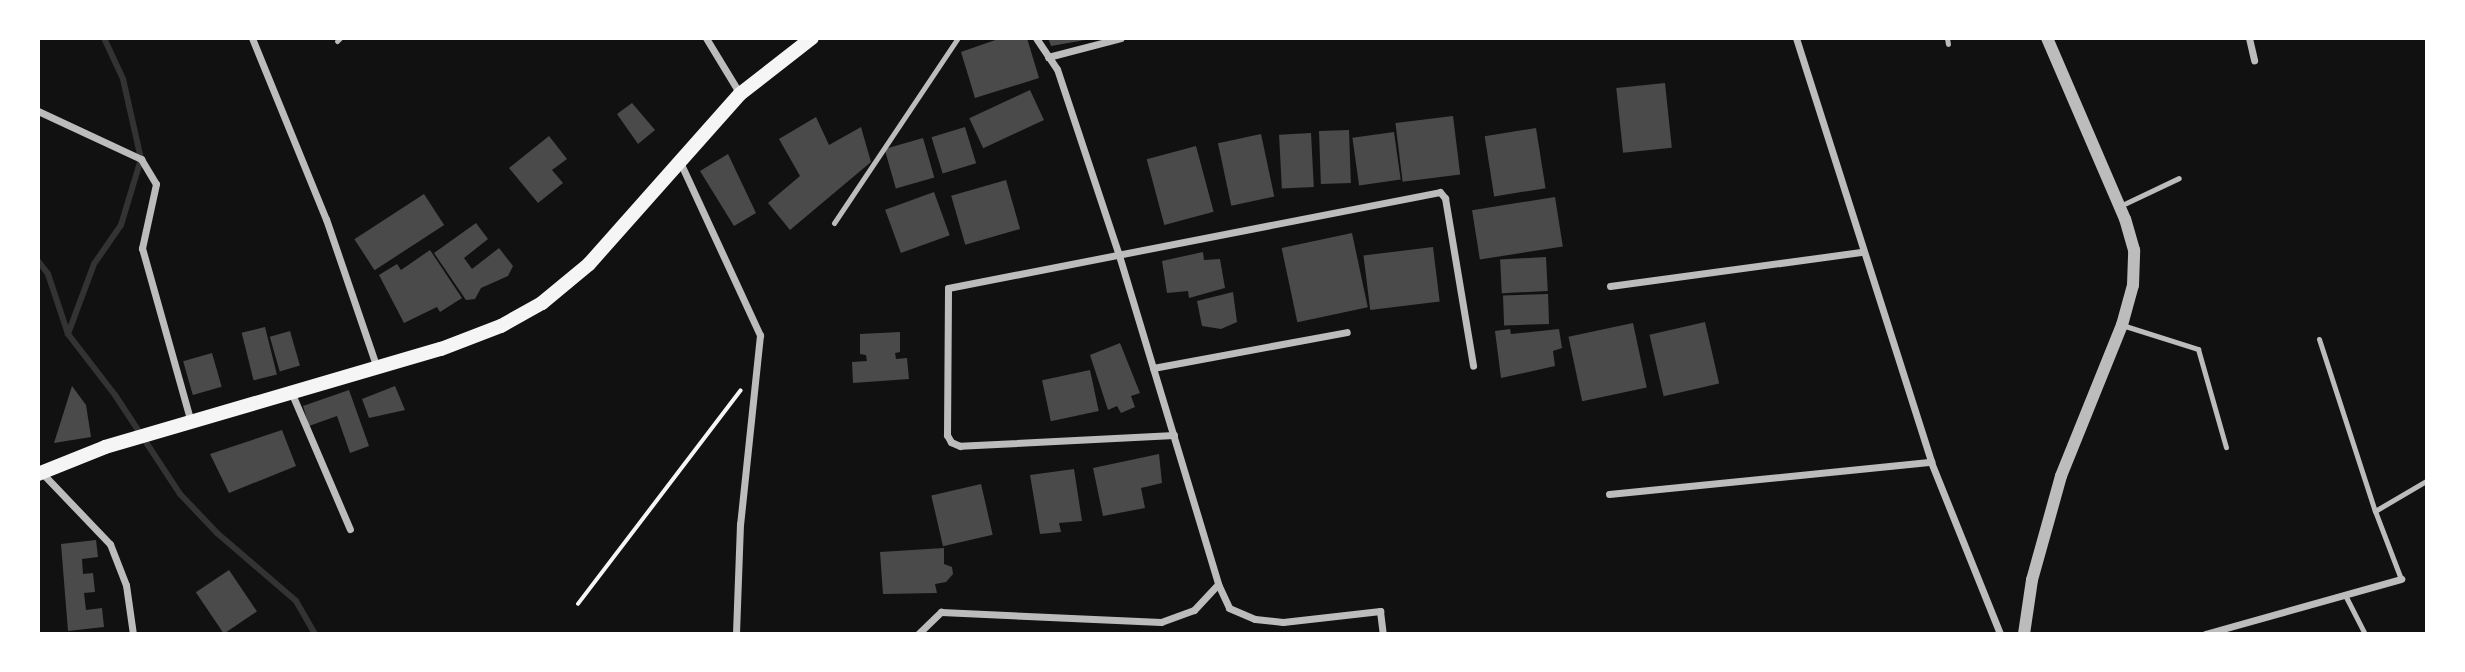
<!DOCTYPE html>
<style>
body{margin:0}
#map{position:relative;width:2465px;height:672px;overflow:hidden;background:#111;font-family:Helvetica,sans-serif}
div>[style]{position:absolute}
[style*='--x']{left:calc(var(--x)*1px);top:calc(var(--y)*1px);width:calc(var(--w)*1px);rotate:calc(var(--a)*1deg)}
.stream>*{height:6px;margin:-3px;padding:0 3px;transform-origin:3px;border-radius:3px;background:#333}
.building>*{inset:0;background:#4a4a4a;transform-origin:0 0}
.path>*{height:3.5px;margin:-1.75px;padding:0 1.75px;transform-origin:1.75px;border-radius:1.75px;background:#f5f5f5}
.service>*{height:5px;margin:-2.5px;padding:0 2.5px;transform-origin:2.5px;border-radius:2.5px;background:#bcbcbc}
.minor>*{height:7px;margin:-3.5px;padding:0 3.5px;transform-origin:3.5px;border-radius:3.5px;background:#bcbcbc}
.tertiary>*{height:12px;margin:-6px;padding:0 6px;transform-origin:6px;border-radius:6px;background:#bcbcbc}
.secondary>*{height:14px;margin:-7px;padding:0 7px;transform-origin:7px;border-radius:7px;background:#f5f5f5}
span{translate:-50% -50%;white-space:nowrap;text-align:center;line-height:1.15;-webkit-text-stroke:7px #fff;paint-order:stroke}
.frame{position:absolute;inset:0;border:40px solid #fff;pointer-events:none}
</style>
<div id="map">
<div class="stream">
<div style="--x:104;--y:38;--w:45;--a:65.1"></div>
<div style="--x:123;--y:79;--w:82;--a:77.3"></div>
<div style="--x:141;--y:159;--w:69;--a:106.9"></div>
<div style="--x:121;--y:225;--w:47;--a:124.7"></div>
<div style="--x:94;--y:264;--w:75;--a:110.4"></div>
<div style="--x:68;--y:334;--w:77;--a:52.4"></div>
<div style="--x:115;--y:395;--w:118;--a:56.7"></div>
<div style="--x:180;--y:494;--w:54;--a:46.5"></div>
<div style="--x:217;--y:533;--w:104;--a:40.7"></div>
<div style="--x:296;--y:601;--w:38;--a:60"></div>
<div style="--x:38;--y:261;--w:16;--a:52"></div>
<div style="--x:48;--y:274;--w:63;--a:71.6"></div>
</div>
<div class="building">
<div style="clip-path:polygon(1001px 38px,1027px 38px,1039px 78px,975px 98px,961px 52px)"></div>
<div style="clip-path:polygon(1048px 38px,1085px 38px,1085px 40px,1051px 46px)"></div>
<div style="left:1665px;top:83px;width:65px;height:49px;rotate:84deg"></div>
<div style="left:1030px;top:90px;width:33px;height:67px;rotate:65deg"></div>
<div style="clip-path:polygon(632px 103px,655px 130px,638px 144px,617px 114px)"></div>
<div style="left:1453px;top:116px;width:59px;height:58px;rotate:83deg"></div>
<div style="clip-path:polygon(816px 117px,829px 145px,861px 127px,871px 162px,790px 230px,768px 203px,800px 176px,779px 139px)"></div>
<div style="left:965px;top:127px;width:38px;height:35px;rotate:73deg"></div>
<div style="left:1536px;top:128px;width:61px;height:52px;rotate:81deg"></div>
<div style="left:1349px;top:130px;width:53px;height:30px;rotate:88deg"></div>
<div style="left:1394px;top:132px;width:48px;height:42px;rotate:82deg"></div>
<div style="left:1311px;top:133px;width:54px;height:32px;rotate:87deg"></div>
<div style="left:1261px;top:134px;width:64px;height:44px;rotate:78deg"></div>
<div style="clip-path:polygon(549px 136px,567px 159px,552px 170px,563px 183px,538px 203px,509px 168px)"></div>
<div style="left:923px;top:138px;width:41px;height:40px;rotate:74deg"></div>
<div style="left:1196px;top:146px;width:68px;height:51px;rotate:75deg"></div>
<div style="clip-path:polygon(728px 154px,756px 213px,734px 226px,700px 171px)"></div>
<div style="left:1006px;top:180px;width:51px;height:57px;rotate:74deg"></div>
<div style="left:934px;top:192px;width:46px;height:52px;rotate:70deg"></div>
<div style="left:424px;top:194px;width:37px;height:83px;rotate:57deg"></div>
<div style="left:1555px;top:197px;width:50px;height:84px;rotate:81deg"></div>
<div style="clip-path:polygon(476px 223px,488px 239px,464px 258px,472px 269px,499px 248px,513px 266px,508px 276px,481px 288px,475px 299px,466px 300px,434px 253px)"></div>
<div style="left:1352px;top:233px;width:76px;height:72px;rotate:78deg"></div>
<div style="left:1433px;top:247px;width:55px;height:70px;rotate:83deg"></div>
<div style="clip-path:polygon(430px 250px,462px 298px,440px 312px,437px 307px,404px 323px,379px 275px,397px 264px,401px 270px)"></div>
<div style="clip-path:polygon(1203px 252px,1204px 260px,1220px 259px,1225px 288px,1189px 298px,1188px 291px,1167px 293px,1162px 261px)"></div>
<div style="left:1546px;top:257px;width:34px;height:46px;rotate:87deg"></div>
<div style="clip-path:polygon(1233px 292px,1237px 322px,1221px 329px,1202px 326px,1197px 301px)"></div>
<div style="left:1548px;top:294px;width:30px;height:45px;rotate:88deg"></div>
<div style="left:1705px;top:322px;width:63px;height:57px;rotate:77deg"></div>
<div style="left:1633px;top:323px;width:66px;height:66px;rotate:78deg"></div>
<div style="left:265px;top:327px;width:49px;height:24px;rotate:76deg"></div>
<div style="clip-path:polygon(1510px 329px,1511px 334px,1559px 329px,1562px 348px,1553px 351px,1555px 366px,1501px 378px,1495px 331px)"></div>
<div style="left:290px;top:331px;width:36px;height:21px;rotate:74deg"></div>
<div style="clip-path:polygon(900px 332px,900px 352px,895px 353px,896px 359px,907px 358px,909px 379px,853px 383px,852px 362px,867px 361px,866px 355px,860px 354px,860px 334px)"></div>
<div style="clip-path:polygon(1120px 343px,1140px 393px,1131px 396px,1135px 407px,1121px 413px,1117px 406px,1108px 410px,1090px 355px)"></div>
<div style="left:212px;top:353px;width:35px;height:30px;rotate:74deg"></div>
<div style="left:1090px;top:370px;width:42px;height:49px;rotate:78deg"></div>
<div style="clip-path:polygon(72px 386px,86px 405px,91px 437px,54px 443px)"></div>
<div style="clip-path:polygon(395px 386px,405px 410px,369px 418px,362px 399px)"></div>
<div style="clip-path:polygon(349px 390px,369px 446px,350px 453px,337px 416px,309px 426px,303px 406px)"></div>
<div style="clip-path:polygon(282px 430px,296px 466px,229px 493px,210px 454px)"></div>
<div style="clip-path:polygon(1159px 454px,1162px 483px,1141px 488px,1145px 508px,1103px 516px,1093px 468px)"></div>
<div style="clip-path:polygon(1074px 469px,1082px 521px,1059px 523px,1061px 532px,1040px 534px,1030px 475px)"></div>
<div style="left:981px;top:484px;width:52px;height:51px;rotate:77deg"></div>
<div style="clip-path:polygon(96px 540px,98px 557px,82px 559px,83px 574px,93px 573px,95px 592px,84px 593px,86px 610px,102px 608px,104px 627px,68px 631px,61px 544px)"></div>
<div style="clip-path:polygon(944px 548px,944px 564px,952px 567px,953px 574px,946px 582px,935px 584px,937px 593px,883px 594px,880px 552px)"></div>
<div style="left:229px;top:570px;width:50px;height:40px;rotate:56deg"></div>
</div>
<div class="path">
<div style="--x:578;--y:604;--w:268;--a:-52.7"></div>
</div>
<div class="service">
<div style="--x:1947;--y:38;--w:6;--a:81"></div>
<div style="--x:337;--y:41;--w:4;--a:-45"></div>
<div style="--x:2120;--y:206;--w:65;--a:-25.4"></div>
<div style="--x:834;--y:223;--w:223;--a:-56.2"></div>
<div style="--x:2122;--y:325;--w:80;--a:17.5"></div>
<div style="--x:2198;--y:349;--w:102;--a:74.1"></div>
<div style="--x:2319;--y:339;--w:181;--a:72"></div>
<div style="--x:2401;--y:579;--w:73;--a:-110.9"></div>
<div style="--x:2375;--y:511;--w:59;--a:-30.5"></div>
<div style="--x:2345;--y:595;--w:44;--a:62.9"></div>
</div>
<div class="minor">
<div style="--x:252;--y:38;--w:196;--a:67.8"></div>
<div style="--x:326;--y:219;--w:157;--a:71.1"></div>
<div style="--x:706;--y:38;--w:66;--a:58.7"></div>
<div style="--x:1036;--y:38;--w:37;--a:56"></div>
<div style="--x:1057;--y:69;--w:193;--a:71.6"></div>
<div style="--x:1118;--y:252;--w:347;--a:73.2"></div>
<div style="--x:1218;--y:584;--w:26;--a:65"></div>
<div style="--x:1229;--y:608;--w:28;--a:23"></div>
<div style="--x:1255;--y:619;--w:28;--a:6"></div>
<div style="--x:1283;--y:622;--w:98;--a:-6.5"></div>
<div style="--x:1380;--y:611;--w:23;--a:83"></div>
<div style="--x:1796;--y:38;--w:445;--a:72.3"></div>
<div style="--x:1931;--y:462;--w:185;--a:68.1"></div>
<div style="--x:2249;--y:38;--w:23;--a:77"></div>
<div style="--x:1048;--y:57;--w:75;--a:-14.6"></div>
<div style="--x:38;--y:111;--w:114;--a:25"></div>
<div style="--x:141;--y:159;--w:29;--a:59"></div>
<div style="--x:156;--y:184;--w:66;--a:102.3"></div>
<div style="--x:142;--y:248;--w:181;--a:74.3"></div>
<div style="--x:680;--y:162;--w:191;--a:65.2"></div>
<div style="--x:760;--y:335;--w:190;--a:96"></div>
<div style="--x:740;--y:524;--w:110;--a:92.1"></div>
<div style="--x:1610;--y:286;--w:255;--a:-7.7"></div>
<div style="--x:1153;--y:368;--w:197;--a:-10.5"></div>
<div style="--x:292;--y:394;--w:147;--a:66.8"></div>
<div style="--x:1174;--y:435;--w:214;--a:177.1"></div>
<div style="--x:960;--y:446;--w:10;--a:-156"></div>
<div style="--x:951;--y:442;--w:8;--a:-120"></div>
<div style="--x:947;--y:435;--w:147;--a:-89.6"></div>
<div style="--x:948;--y:288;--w:501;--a:-11.04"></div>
<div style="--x:1440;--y:192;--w:8;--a:50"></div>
<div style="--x:1445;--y:198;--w:170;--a:80.5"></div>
<div style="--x:43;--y:474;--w:97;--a:46.3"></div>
<div style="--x:110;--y:544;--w:44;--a:68.7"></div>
<div style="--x:126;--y:585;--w:49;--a:81.9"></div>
<div style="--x:1609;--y:494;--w:324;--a:-5.7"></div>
<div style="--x:918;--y:634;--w:32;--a:-44"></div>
<div style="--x:941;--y:612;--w:220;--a:2.6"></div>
<div style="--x:1161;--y:622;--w:35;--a:-20"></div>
<div style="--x:1194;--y:610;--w:35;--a:-47"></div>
<div style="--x:2205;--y:634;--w:204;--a:-15.7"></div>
</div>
<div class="tertiary">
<div style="--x:2024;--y:634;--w:55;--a:-81.6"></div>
<div style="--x:2032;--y:580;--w:108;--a:-74.4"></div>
<div style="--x:2061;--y:476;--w:163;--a:-68"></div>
<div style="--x:2122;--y:325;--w:41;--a:-74.6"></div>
<div style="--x:2133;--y:285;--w:35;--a:-88"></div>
<div style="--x:2134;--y:250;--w:32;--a:-106"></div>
<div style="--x:2125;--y:219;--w:197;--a:-113.3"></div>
</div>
<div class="secondary">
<div style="--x:38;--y:474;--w:72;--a:-21.9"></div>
<div style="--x:105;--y:447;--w:350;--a:-16.3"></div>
<div style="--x:441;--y:349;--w:64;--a:-21"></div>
<div style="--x:501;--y:326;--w:47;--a:-29.3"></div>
<div style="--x:542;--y:303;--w:61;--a:-39.7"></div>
<div style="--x:589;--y:264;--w:227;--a:-48.4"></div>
<div style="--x:740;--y:94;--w:91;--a:-37.9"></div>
</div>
<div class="frame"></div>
</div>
